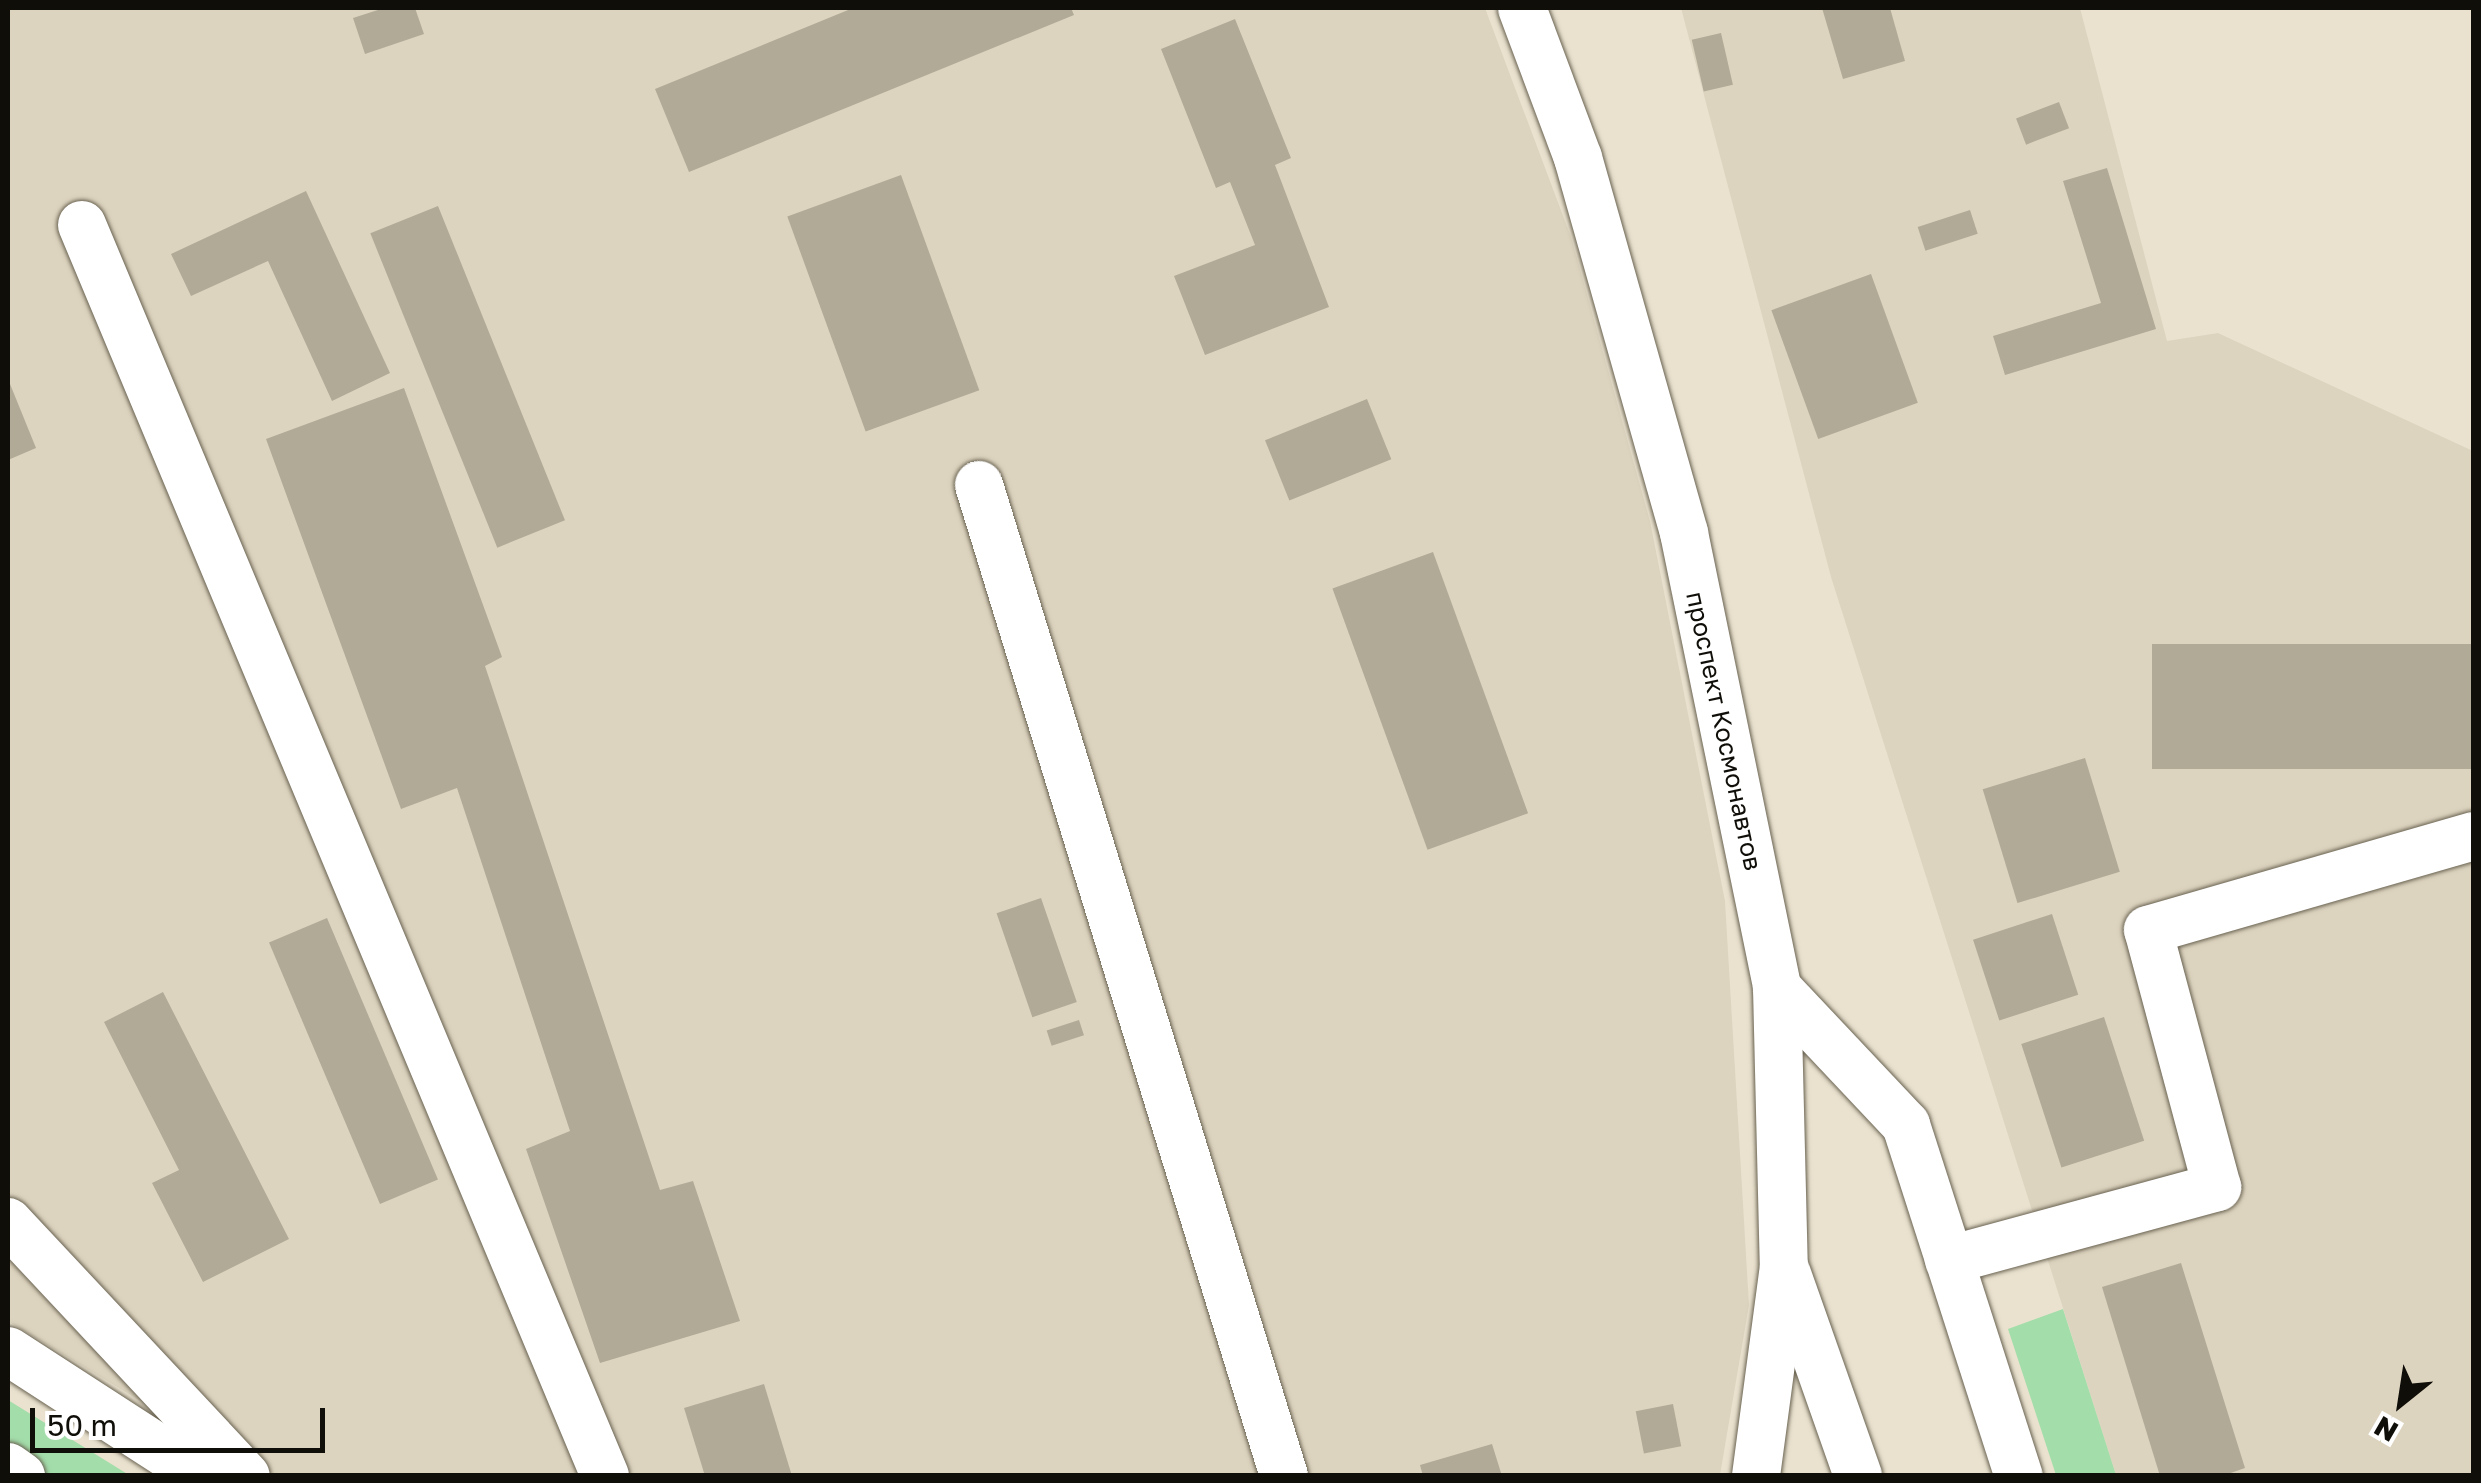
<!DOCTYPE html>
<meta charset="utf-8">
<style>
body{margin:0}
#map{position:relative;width:2481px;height:1483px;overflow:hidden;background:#eae2cf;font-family:"Golos Text",sans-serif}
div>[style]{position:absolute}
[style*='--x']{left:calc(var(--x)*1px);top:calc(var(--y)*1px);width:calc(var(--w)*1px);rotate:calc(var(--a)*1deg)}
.industrial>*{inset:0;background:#ddd4bf}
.green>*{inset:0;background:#a3ddaa}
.building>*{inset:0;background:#b1aa97;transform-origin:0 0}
.roads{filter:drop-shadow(0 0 2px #696251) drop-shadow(0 0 2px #696251)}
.minor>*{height:48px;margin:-24px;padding:0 24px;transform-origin:24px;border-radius:24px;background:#fff}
span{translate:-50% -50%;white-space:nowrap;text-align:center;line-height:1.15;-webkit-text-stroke:10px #fff;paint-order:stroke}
.street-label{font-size:25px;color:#100e08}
.frame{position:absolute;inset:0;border:10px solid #100e08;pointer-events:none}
.north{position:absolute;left:2351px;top:1353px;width:100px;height:100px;-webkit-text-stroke:8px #fff;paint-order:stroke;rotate:210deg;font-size:28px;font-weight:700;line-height:40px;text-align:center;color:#100e08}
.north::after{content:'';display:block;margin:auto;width:35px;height:45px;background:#100e08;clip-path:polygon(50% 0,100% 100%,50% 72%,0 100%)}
.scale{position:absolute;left:30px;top:1408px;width:295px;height:45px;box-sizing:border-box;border:5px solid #100e08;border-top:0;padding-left:12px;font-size:30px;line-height:35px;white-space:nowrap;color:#100e08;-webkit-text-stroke:8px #fff;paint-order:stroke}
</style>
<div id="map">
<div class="industrial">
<div style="clip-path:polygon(8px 8px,1485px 8px,1571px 237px,1650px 521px,1725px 901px,1749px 1305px,1720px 1475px,263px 1475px,8px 1321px)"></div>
<div style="clip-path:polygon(1681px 8px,2080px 8px,2167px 341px,2218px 333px,2473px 451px,2473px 1475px,2116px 1475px,1831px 577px)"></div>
</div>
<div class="green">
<div style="clip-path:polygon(2063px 1309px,2116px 1475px,2056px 1475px,2008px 1329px)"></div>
<div style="clip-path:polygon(8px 1400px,129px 1475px,8px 1475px)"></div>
</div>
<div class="building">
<div style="clip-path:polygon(384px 8px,415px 8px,424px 34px,365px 54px,353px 18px)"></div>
<div style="clip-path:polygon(853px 8px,1071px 8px,1074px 15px,689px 172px,655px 89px)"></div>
<div style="clip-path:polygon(1822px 8px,1890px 8px,1905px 61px,1843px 79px)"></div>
<div style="clip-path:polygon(1235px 19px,1291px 158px,1275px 165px,1329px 307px,1205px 355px,1174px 276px,1255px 245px,1230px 182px,1216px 188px,1161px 49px)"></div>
<div style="left:1721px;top:33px;width:53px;height:30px;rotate:77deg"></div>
<div style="left:2059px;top:102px;width:28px;height:46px;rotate:69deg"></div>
<div style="clip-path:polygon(2107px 168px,2156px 329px,2005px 375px,1993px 336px,2101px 303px,2063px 181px)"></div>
<div style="left:901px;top:175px;width:229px;height:121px;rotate:70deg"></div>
<div style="clip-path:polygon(306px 191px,390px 373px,332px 401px,268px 261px,191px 296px,171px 254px)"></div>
<div style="left:438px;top:206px;width:339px;height:73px;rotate:68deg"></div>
<div style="left:1970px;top:210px;width:25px;height:55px;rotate:72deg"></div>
<div style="left:1871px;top:274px;width:137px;height:106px;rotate:70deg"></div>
<div style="clip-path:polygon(8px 379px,36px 448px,8px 460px)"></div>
<div style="clip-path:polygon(404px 388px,502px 657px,485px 666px,660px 1190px,693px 1181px,740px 1321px,600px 1363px,526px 1149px,570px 1131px,457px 788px,401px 809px,266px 439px)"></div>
<div style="left:1367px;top:399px;width:65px;height:110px;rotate:68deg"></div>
<div style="left:1433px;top:552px;width:278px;height:107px;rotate:70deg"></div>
<div style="left:2474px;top:644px;width:125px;height:322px;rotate:90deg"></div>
<div style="left:2085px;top:758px;width:119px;height:107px;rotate:73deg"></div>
<div style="left:1041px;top:898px;width:110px;height:47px;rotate:71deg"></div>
<div style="left:2052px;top:914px;width:85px;height:83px;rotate:72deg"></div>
<div style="left:327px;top:918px;width:284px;height:63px;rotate:67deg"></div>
<div style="clip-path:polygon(163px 992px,289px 1239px,203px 1282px,152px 1183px,179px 1170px,104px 1022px)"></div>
<div style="left:2104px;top:1017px;width:130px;height:87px;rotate:72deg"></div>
<div style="left:1079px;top:1020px;width:16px;height:34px;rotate:72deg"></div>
<div style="clip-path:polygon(2181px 1263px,2245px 1468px,2222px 1476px,2160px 1476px,2102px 1287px)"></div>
<div style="clip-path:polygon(764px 1384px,792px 1476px,705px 1476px,684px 1408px)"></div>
<div style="left:1673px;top:1404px;width:43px;height:38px;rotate:79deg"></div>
<div style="clip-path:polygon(1492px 1444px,1502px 1476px,1423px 1476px,1420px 1465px)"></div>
</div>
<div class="roads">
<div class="minor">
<div style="--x:1522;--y:8;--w:160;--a:69.5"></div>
<div style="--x:1578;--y:158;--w:390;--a:74.2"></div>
<div style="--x:1684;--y:533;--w:464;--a:78.4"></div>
<div style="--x:1777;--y:988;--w:278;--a:88.6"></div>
<div style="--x:1784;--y:1266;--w:212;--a:97.6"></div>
<div style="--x:82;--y:225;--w:1356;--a:67.31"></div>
<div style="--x:979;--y:485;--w:1037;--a:72.89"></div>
<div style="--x:1777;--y:988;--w:188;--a:46.7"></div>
<div style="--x:1906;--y:1125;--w:369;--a:72.2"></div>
<div style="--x:8;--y:1222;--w:348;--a:46.9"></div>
<div style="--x:1949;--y:1260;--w:278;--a:-15.2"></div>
<div style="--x:2217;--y:1187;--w:266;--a:-105"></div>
<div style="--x:2148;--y:930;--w:339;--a:-16.1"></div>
<div style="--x:1787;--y:1274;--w:214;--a:70.6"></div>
<div style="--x:8;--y:1351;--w:230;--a:32.9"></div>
<div style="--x:8;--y:1467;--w:16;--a:35"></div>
</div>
</div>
<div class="street-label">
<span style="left:1724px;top:731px;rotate:78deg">проспект Космонавтов</span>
</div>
<div class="frame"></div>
<div class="north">N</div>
<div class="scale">50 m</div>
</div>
